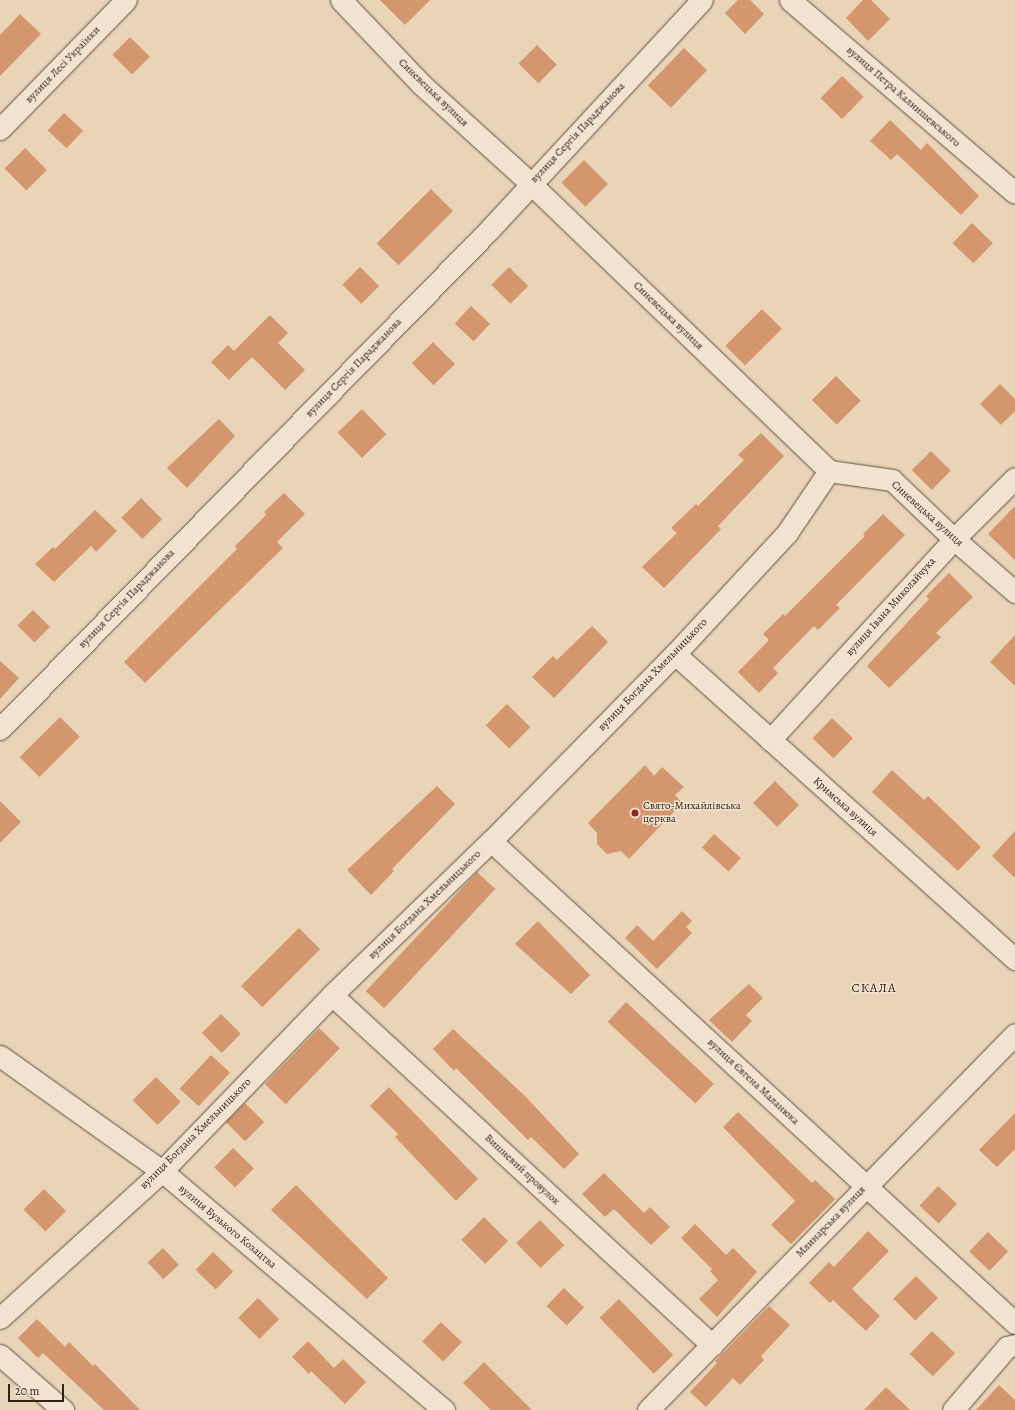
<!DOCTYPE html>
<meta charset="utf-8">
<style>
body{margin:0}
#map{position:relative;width:1015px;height:1410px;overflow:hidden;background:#e9d4b7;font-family:Alegreya,serif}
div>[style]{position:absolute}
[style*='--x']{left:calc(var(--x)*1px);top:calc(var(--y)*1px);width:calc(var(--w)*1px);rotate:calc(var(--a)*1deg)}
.building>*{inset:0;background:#d3966d;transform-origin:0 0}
.roads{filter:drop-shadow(0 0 1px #5f4f3f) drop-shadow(0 0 1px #5f4f3f)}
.minor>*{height:21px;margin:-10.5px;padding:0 10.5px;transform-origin:10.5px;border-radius:10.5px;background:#f1e3d0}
.dots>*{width:11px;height:11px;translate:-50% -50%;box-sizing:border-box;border:2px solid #f1e3d0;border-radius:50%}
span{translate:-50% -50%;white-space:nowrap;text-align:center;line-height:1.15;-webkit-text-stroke:3px #f1e3d0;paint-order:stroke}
.street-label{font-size:11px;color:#312317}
.poi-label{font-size:11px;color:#312317}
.left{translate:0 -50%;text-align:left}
.quarter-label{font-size:13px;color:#312317;letter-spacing:1px}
.scale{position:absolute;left:8px;top:1384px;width:56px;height:18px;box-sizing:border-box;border:2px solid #312317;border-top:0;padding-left:5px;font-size:12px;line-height:14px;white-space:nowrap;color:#312317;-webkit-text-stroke:3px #f1e3d0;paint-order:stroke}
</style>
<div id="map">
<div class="building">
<div style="clip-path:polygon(380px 0,430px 0,405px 25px)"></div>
<div style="clip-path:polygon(738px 0,750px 0,764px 14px,745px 34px,725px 13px)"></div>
<div style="clip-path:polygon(863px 0,871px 0,890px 19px,868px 41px,846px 18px)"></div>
<div style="clip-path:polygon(20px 14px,41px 34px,0 76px,0 35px)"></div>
<div style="left:130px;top:37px;width:28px;height:25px;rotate:45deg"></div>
<div style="left:537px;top:45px;width:28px;height:26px;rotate:45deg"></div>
<div style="left:684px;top:48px;width:32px;height:52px;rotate:44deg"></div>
<div style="left:842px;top:76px;width:30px;height:31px;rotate:44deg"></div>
<div style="left:64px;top:113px;width:26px;height:24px;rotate:43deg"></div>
<div style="clip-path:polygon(890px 120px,921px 150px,927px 143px,979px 196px,961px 215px,897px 154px,891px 160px,870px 141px)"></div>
<div style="left:25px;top:148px;width:31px;height:29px;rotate:45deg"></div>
<div style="left:584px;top:160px;width:34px;height:32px;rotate:45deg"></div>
<div style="left:431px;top:189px;width:31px;height:77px;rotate:45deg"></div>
<div style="left:972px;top:223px;width:29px;height:28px;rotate:44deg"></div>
<div style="left:360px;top:267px;width:27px;height:25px;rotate:45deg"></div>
<div style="left:509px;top:267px;width:27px;height:25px;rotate:45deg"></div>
<div style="left:471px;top:306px;width:26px;height:24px;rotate:43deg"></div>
<div style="left:762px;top:309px;width:28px;height:52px;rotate:45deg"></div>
<div style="clip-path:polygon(270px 315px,288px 333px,278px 343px,305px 370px,285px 390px,252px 357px,229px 380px,211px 362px,228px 345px,234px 351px)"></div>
<div style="left:433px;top:342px;width:31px;height:30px;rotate:45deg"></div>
<div style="left:836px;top:376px;width:35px;height:34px;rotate:45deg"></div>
<div style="clip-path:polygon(1000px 384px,1015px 399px,1015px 411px,1001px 425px,980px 404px)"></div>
<div style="left:362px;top:409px;width:35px;height:34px;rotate:46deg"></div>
<div style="clip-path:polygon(219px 419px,235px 436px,187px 488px,167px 468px)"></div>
<div style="clip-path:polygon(761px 433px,784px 456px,718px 526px,721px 529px,664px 588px,642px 567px,677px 533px,671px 528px,696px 504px,698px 506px,744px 460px,738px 455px)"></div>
<div style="left:931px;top:451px;width:28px;height:27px;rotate:45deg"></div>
<div style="clip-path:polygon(284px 493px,305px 514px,277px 542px,283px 548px,145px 683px,124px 662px,237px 549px,235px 546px,266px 515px,264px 512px)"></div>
<div style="left:141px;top:498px;width:30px;height:28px;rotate:45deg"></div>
<div style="clip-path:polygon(1015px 506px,1015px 560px,988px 534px)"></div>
<div style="clip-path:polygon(95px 510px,117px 531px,96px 552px,91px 546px,54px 582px,35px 564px,53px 547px,55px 549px)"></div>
<div style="clip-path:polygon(883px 514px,905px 535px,836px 605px,840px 608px,818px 630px,814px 626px,773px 668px,778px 673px,759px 693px,738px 672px,769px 640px,763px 634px,783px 614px,785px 616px,865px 536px,863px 534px)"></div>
<div style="clip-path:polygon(949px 573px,973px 597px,936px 633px,941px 637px,889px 688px,867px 666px,929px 599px,926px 596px)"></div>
<div style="left:33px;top:610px;width:24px;height:22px;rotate:45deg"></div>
<div style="clip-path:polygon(592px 626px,608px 642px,554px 698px,532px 677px,553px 656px,557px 660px)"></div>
<div style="clip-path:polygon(1015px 635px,1015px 686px,990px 662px)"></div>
<div style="clip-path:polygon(0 661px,19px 678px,0 699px)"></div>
<div style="left:507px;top:704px;width:33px;height:30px;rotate:45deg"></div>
<div style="left:60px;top:717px;width:28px;height:57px;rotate:45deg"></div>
<div style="left:832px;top:718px;width:29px;height:28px;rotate:44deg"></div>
<div style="clip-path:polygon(645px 765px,654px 776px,662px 767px,684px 787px,675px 795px,682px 803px,629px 859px,621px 851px,607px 854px,597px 844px,597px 833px,588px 823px)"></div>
<div style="clip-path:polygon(892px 770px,924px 800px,928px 796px,981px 847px,958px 871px,872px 792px)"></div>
<div style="left:775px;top:781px;width:34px;height:31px;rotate:45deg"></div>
<div style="clip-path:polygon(437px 786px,455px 804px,392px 869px,394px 871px,371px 895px,347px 870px)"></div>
<div style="clip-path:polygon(0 801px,21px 822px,0 843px)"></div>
<div style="clip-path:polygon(1015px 831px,1015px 878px,992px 856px)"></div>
<div style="left:714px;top:834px;width:36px;height:18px;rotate:42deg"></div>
<div style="left:477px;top:872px;width:25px;height:163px;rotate:43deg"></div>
<div style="clip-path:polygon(682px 911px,692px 921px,686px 927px,692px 933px,657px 969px,625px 938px,637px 925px,653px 941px)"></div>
<div style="clip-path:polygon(538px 921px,590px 975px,571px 994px,515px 944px)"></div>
<div style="left:299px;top:928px;width:30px;height:82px;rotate:45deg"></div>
<div style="clip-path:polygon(749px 984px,763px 998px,746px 1015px,752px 1021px,732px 1042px,709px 1020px)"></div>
<div style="left:626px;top:1002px;width:120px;height:27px;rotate:43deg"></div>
<div style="left:221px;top:1014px;width:28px;height:27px;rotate:45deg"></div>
<div style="left:319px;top:1028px;width:29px;height:78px;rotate:44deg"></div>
<div style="clip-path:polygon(453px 1029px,526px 1097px,579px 1154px,564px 1169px,531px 1137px,528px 1140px,456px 1068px,454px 1071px,433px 1049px)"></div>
<div style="left:211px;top:1055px;width:26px;height:46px;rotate:43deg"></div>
<div style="left:156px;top:1077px;width:35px;height:33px;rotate:45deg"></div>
<div style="clip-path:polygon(389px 1087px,478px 1179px,456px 1201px,395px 1137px,398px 1134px,370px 1106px)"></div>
<div style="left:245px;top:1103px;width:27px;height:27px;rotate:45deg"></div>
<div style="clip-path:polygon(738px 1112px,812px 1183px,815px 1180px,835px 1199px,791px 1244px,771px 1225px,795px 1201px,723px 1127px)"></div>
<div style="clip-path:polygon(1015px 1113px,1015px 1149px,997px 1167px,979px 1150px)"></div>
<div style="left:233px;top:1148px;width:29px;height:27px;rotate:44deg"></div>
<div style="clip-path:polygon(604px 1173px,644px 1213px,650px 1207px,670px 1227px,651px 1245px,614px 1209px,605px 1217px,582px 1194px)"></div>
<div style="clip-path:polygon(296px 1185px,388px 1278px,367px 1299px,271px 1210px)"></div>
<div style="left:938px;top:1186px;width:26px;height:27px;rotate:43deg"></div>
<div style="left:44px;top:1189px;width:31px;height:29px;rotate:45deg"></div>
<div style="left:484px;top:1217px;width:34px;height:32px;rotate:45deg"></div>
<div style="left:540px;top:1220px;width:35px;height:33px;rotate:46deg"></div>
<div style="clip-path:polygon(695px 1224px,726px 1255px,733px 1248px,757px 1272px,717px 1317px,699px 1299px,718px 1280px,710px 1271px,712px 1269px,681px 1238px)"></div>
<div style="clip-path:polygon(868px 1231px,889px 1251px,852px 1289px,880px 1316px,866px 1331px,833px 1300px,830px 1303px,809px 1283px,829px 1262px,834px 1267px)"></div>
<div style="left:988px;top:1232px;width:28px;height:27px;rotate:44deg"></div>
<div style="left:163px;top:1248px;width:23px;height:21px;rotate:47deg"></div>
<div style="left:213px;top:1252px;width:28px;height:25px;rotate:44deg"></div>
<div style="left:916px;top:1276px;width:31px;height:32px;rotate:45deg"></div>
<div style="left:564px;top:1288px;width:28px;height:25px;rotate:44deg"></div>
<div style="left:258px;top:1298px;width:30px;height:28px;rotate:45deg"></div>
<div style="left:619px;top:1299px;width:78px;height:27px;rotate:46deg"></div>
<div style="clip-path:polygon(769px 1306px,790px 1325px,761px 1356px,764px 1360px,740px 1385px,733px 1378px,706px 1407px,690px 1392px,717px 1363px,715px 1361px)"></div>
<div style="clip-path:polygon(37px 1319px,65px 1347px,69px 1342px,93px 1366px,95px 1364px,140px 1410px,104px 1410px,43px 1353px,38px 1358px,18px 1338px)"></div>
<div style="left:441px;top:1322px;width:29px;height:27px;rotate:44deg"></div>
<div style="left:932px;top:1331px;width:32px;height:32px;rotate:44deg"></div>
<div style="clip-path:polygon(308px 1341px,334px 1368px,343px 1359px,366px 1382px,345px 1404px,311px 1371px,309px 1374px,292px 1357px)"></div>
<div style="clip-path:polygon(484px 1362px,532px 1410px,491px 1410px,463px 1383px)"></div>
<div style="clip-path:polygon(999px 1385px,1015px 1400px,1015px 1410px,976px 1410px)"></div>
<div style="clip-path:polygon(886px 1387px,910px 1410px,864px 1410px)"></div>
</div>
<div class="roads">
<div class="minor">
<div style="--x:341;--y:0;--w:116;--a:46.4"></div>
<div style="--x:421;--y:84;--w:147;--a:42.2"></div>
<div style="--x:530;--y:183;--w:415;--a:43.9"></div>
<div style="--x:829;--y:471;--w:64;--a:8.1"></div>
<div style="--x:892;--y:480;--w:86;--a:43.6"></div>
<div style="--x:954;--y:539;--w:81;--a:41"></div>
<div style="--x:790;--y:0;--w:296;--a:40.6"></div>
<div style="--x:0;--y:129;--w:180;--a:-45.7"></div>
<div style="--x:675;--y:654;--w:457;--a:41.9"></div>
<div style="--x:0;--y:729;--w:699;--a:-45.58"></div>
<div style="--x:489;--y:230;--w:313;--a:-47.2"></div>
<div style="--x:770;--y:740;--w:273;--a:-47.5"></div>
<div style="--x:954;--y:539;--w:86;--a:-45"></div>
<div style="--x:491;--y:841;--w:712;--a:42.61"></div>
<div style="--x:332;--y:995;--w:517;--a:42.65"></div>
<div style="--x:0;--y:1056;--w:199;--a:35.4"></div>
<div style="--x:162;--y:1171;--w:370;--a:40.3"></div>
<div style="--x:0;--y:1318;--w:219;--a:-42.2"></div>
<div style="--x:162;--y:1171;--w:245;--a:-46"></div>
<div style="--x:332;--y:995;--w:221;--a:-44.1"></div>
<div style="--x:491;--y:841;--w:262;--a:-45.5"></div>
<div style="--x:675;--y:654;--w:165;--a:-47.2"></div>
<div style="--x:787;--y:533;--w:75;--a:-55.9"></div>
<div style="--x:0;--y:1355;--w:84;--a:41.1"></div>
<div style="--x:648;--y:1410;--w:525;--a:-45.69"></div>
<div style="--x:953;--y:1410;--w:83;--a:-49.4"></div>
<div style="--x:1007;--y:1347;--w:8;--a:-14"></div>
</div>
</div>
<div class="dots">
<div style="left:635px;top:813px;background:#8f2418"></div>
</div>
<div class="street-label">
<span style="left:63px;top:65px;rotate:-46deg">вулиця Лесі Українки</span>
<span style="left:433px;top:93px;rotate:44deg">Синевецька вулиця</span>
<span style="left:903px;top:97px;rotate:41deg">вулиця Петра Калнишевського</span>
<span style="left:578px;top:133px;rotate:-47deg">вулиця Сергія Параджанова</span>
<span style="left:668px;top:316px;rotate:44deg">Синевецька вулиця</span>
<span style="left:354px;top:368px;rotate:-46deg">вулиця Сергія Параджанова</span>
<span style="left:927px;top:514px;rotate:42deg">Синевецька вулиця</span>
<span style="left:127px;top:599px;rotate:-46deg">вулиця Сергія Параджанова</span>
<span style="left:891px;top:607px;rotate:-48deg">вулиця Івана Миколайчука</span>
<span style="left:653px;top:675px;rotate:-46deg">вулиця Богдана Хмельницького</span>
<span style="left:845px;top:807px;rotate:42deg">Кримська вулиця</span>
<span style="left:425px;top:905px;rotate:-44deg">вулиця Богдана Хмельницького</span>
<span style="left:753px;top:1082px;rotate:43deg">вулиця Євгена Маланюка</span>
<span style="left:196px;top:1134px;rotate:-45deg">вулиця Богдана Хмельницького</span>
<span style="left:522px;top:1170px;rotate:43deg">Вишневий провулок</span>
<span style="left:831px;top:1222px;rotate:-46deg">Млинарська вулиця</span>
<span style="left:227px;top:1227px;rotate:40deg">вулиця Бузького Козацтва</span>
</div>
<div class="poi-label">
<span class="left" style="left:643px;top:813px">Свято-Михайлівська<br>церква</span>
</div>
<div class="quarter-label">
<span style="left:874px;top:988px">СКАЛА</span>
</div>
<div class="scale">20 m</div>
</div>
